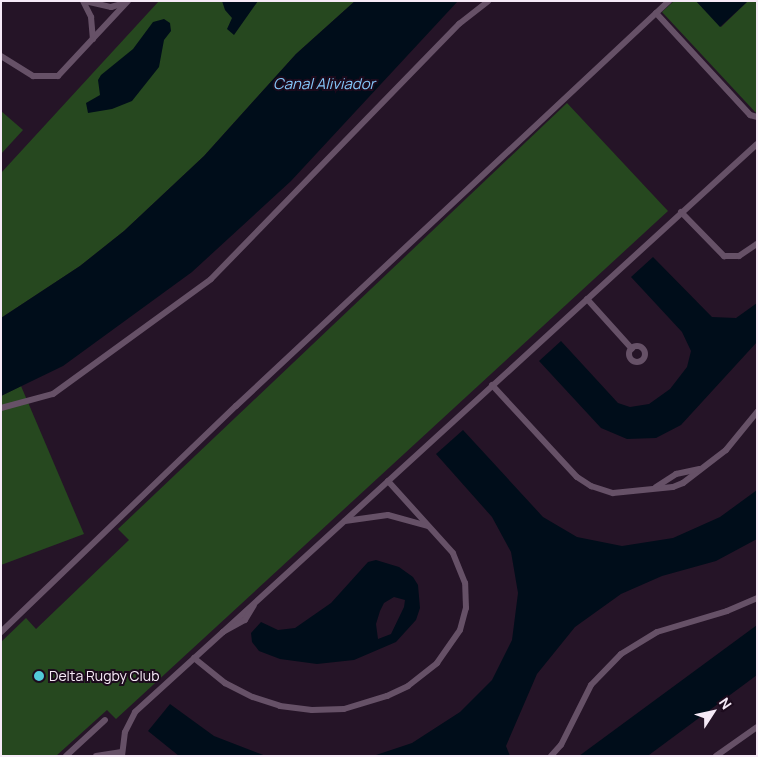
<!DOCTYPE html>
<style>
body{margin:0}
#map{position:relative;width:758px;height:757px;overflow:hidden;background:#251427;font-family:Manrope,sans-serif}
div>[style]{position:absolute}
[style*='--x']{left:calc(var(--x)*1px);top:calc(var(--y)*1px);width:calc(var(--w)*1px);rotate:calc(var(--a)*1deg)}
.green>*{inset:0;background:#26481f}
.water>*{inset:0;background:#000d1a}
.street>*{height:6px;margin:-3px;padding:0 3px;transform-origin:3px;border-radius:3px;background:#665167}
.street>.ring{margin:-3px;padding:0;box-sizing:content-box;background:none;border:6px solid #665167;border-radius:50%}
.dots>*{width:14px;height:14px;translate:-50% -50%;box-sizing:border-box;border:2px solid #1c0b1d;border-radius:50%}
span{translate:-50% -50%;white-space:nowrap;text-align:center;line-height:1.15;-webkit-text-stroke:4px #1c0b1d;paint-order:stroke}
.poi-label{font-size:14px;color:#f6eaf7}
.left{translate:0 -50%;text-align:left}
.water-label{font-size:15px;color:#84c6f9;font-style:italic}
.frame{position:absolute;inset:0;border:2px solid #f6eaf7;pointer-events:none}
.north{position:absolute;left:688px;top:687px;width:50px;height:50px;-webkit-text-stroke:4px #1c0b1d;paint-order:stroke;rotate:55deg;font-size:14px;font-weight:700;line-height:20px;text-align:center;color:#f6eaf7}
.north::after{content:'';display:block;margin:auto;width:18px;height:22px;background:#f6eaf7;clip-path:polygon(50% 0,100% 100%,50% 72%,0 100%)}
</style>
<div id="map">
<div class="green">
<div style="clip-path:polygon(159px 1px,355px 1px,296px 54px,204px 156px,124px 231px,80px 266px,1px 318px,1px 173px)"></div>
<div style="clip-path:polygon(674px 1px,696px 1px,721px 27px,748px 1px,757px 1px,757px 114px,662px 12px)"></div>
<div style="clip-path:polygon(567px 103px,668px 211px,116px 719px,107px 710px,56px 756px,1px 756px,1px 642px,26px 618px,36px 629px,129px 540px,118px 529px)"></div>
<div style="clip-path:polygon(1px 111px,23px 130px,1px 154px)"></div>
<div style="clip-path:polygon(21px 386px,84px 534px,1px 565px,1px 396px)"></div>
</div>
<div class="water">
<div style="clip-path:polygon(222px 1px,258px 1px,234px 35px,227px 29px,232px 18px,225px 10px)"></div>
<div style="clip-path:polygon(355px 1px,458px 1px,291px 181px,192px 272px,63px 366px,1px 396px,1px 318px,80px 266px,124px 231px,204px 156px,296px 54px)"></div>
<div style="clip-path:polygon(696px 1px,748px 1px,720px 27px)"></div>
<div style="clip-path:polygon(164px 19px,170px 23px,171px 31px,164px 40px,159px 67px,132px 101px,112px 109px,88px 113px,86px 103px,100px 95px,98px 80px,101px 75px,133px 49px,153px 22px)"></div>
<div style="clip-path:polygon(653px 257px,712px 317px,736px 318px,757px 303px,757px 342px,681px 425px,656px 438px,627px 439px,601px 428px,539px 361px,561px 341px,618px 403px,630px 407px,649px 404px,670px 389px,687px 367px,691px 351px,682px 332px,631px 277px)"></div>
<div style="clip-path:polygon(463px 430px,543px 517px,577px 537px,622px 546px,673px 538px,720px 517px,757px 490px,757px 539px,716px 561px,662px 576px,621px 594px,575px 627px,537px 674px,506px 746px,510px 756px,373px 756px,412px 743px,460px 712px,492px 680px,512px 640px,518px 593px,511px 552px,492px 517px,436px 454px)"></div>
<div style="clip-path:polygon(evenodd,376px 560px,399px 567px,413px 577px,418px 585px,420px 608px,416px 620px,396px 642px,354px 660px,317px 664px,280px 659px,259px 651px,252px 642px,251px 633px,261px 622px,278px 630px,295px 628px,331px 603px,368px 562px,376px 560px,394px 597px,405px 600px,404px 607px,391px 634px,378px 639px,376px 624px,380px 611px,384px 603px,394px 597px)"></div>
<div style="clip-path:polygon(757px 625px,757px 675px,649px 755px,579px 756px)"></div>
<div style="clip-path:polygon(170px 704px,214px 736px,266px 756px,179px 756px,148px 731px)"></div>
</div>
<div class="street">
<div style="--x:83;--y:1;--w:18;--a:63"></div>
<div style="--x:91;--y:17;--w:22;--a:85"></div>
<div style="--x:85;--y:1;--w:27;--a:13"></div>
<div style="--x:111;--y:7;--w:15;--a:-16"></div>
<div style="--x:656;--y:13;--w:139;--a:47.3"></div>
<div style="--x:750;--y:115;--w:7;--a:16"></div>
<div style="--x:1;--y:56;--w:38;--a:32"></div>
<div style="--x:33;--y:76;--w:25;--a:0"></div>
<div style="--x:58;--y:76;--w:103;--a:-47"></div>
<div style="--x:681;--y:212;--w:62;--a:45.7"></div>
<div style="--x:724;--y:256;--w:15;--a:0"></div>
<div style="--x:739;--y:256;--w:22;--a:-34"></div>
<div style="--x:587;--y:299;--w:67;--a:48"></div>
<div class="ring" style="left:629px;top:346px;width:10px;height:10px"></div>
<div style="--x:492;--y:385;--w:125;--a:47.3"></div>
<div style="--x:577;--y:477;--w:17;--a:33"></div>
<div style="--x:591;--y:486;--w:23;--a:18"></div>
<div style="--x:613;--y:493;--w:60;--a:-5.7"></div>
<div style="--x:673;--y:487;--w:11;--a:-22"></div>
<div style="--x:683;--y:483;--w:54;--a:-37.5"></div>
<div style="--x:726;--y:450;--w:49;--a:-50.8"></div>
<div style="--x:1;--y:408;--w:54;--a:-15.1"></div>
<div style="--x:53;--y:394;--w:195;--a:-36"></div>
<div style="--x:211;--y:279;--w:356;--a:-45.8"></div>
<div style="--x:459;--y:24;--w:37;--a:-38"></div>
<div style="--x:656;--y:487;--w:24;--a:-33"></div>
<div style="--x:676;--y:474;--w:24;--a:-12"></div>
<div style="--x:345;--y:521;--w:43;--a:-7.9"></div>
<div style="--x:388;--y:515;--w:41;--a:15.4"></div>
<div style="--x:1;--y:632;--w:326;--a:-43.9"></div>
<div style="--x:236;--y:406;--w:593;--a:-43.09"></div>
<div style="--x:223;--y:632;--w:723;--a:-42.42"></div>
<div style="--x:194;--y:658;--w:40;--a:39"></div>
<div style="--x:225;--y:683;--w:31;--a:27"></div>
<div style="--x:253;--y:697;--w:28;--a:18"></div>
<div style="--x:280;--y:706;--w:32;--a:7"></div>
<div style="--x:312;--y:710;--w:32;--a:-2"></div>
<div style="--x:344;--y:709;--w:45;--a:-16.8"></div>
<div style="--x:387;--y:696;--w:23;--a:-25"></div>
<div style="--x:408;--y:686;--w:37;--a:-38"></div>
<div style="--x:437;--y:663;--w:40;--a:-55.1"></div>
<div style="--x:460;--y:630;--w:23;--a:-75"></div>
<div style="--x:466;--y:608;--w:25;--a:-92"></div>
<div style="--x:465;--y:583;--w:32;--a:-112"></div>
<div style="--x:453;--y:553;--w:97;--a:-132.1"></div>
<div style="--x:66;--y:756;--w:53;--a:-42.7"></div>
<div style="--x:96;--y:756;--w:26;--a:-9"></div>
<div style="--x:122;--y:756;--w:24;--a:-83"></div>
<div style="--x:125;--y:732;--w:22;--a:-63"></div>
<div style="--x:135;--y:712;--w:119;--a:-42.3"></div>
<div style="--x:223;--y:632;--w:25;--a:-29"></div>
<div style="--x:245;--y:620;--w:17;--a:-59"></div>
<div style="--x:551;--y:756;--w:15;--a:-48"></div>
<div style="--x:561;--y:745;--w:67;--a:-63.4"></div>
<div style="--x:591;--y:685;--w:43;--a:-45.9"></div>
<div style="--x:621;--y:654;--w:42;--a:-31.4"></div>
<div style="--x:657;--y:632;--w:73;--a:-16.7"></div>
<div style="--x:727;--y:611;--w:33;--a:-23"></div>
<div style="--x:716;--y:756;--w:50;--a:-35.3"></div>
</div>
<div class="dots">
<div style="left:39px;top:676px;background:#52cbd9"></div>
</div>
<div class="poi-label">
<span class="left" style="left:49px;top:676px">Delta Rugby Club</span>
</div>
<div class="water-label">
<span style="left:324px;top:84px">Canal Aliviador</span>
</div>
<div class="frame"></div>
<div class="north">N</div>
</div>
